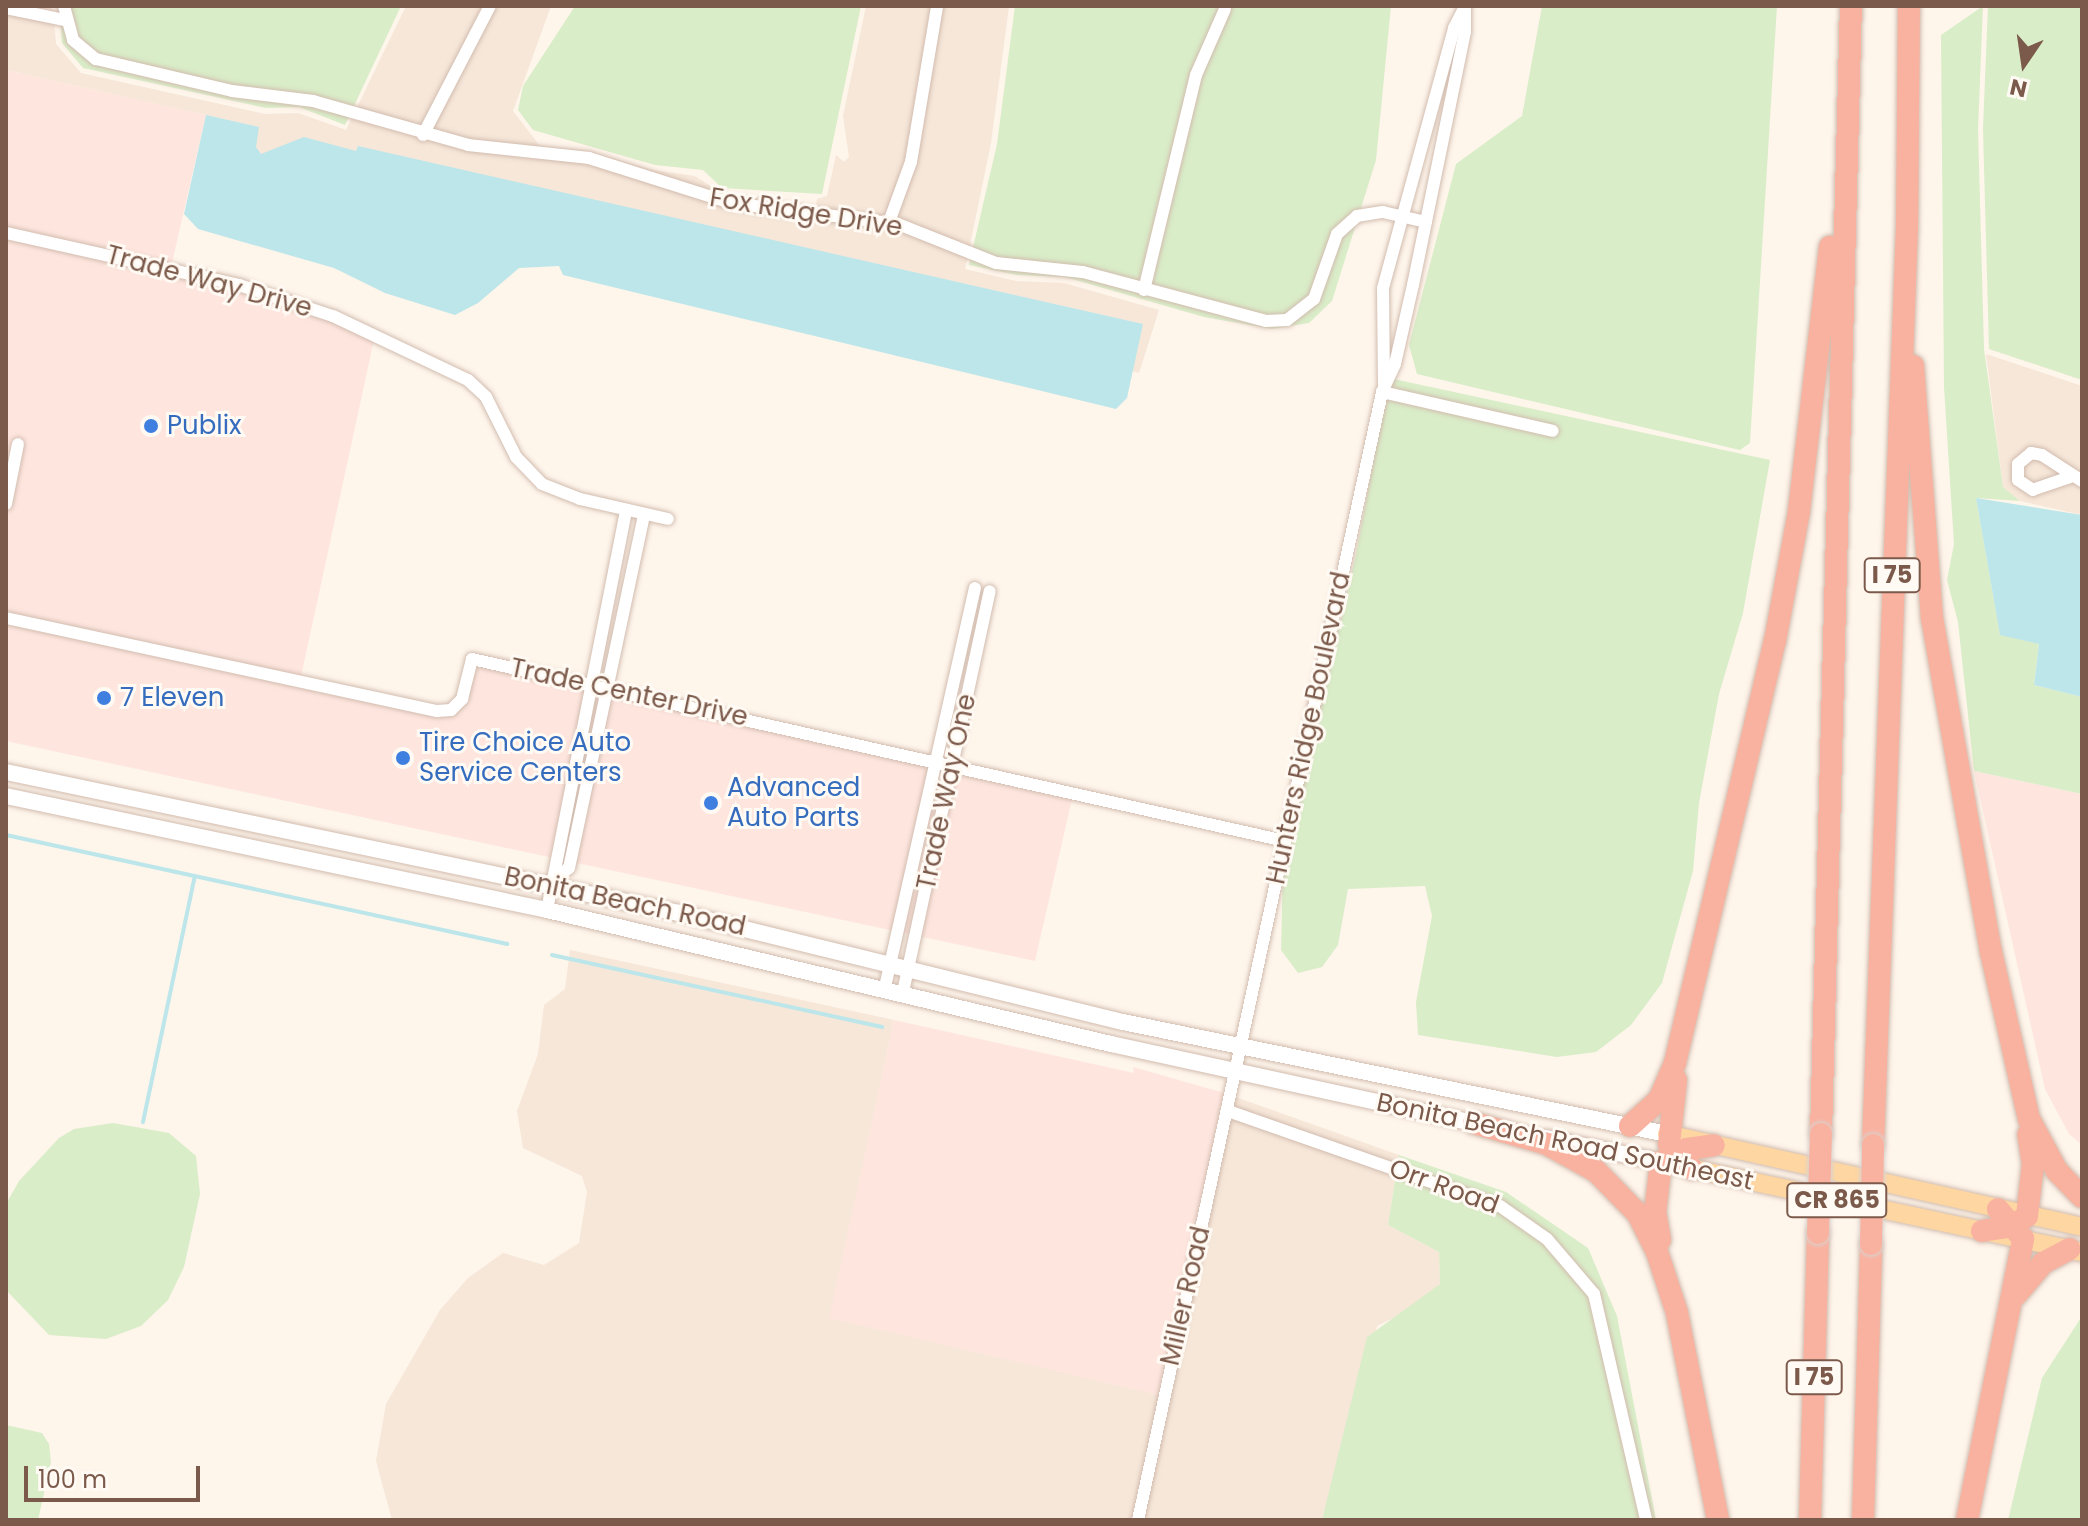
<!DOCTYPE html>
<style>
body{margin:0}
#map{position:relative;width:2088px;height:1526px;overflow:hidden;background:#fef5eb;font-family:Poppins,sans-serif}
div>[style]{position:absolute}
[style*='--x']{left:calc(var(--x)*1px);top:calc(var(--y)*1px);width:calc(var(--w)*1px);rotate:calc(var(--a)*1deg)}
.residential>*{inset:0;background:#f6e7d9}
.commercial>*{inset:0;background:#fee6df}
.green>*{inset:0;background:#d9edc8}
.water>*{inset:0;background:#bde6ea}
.stream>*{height:4px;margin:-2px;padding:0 2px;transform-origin:2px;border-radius:2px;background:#bde6ea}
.roads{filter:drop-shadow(0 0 2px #d2bcaf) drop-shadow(0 0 2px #d2bcaf)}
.street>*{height:12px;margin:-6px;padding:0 6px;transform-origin:6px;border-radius:6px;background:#fff}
.secondary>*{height:16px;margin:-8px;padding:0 8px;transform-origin:8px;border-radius:8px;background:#fff}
.primary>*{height:18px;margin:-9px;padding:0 9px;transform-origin:9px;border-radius:9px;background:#fed6a1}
.highway>*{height:22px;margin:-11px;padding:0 11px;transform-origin:11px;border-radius:11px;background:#fab2a0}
.bridges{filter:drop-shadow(0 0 2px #dad1cd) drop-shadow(0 0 2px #dad1cd)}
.highway-bridge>*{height:22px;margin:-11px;padding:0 11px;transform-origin:11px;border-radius:11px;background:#fab2a0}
.dots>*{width:22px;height:22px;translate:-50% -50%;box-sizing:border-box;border:4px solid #fffaf3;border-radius:50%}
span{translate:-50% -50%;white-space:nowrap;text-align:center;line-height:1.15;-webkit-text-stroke:6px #fffaf3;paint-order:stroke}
.shield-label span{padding:2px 6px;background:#fffaf3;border:2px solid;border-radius:6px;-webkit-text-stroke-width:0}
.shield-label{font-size:24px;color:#7c5a4b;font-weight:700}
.street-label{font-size:26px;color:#7c5a4b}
.shop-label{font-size:26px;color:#366cbe}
.left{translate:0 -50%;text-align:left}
.frame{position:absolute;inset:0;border:8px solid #7c5a4b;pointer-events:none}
.north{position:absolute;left:1984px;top:24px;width:80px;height:80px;-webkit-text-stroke:6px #fffaf3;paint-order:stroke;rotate:193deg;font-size:22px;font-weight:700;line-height:32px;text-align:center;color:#7c5a4b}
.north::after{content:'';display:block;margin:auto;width:28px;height:36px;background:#7c5a4b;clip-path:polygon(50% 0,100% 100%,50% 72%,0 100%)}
.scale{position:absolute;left:24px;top:1466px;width:176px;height:36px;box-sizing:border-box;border:4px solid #7c5a4b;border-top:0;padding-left:10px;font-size:24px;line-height:28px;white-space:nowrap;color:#7c5a4b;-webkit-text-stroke:6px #fffaf3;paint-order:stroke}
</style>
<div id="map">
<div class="residential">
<div style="clip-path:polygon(6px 6px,53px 6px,56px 44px,81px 73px,265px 114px,298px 113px,346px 130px,406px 6px,551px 6px,513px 111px,540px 146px,587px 151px,653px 170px,695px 176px,721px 193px,763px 196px,815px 209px,817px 199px,827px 196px,836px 155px,844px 162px,849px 157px,843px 116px,866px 6px,1009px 6px,991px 143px,965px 269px,1016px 281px,1064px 283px,1159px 310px,1139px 373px,1132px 371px,1142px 324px,358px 147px,357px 152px,297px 143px,261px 155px,255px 147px,258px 127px,6px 70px)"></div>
<div style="clip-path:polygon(1986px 354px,2082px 386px,2082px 515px,2020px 501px,2003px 487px)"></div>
<div style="clip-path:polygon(570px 950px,894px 1020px,830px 1318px,1224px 1093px,1399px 1155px,1388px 1225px,1439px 1252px,1440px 1284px,1415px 1307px,1377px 1326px,1322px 1520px,392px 1520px,376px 1461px,386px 1404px,440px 1310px,468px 1278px,503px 1253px,544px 1265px,579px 1243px,587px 1192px,582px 1176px,523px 1148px,517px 1111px,538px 1054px,544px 1005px,565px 989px)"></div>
</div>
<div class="commercial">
<div style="clip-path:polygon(6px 70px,206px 115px,171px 267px,375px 335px,300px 681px,449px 707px,460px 699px,467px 677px,482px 666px,1072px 799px,1035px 961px,6px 741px)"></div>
<div style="clip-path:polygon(1974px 771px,2082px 794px,2082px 1145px,2069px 1134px,2045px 1089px)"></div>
<div style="clip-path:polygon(894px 1020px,1134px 1073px,1133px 1067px,1224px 1093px,1162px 1396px,829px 1318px)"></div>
</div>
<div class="green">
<div style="clip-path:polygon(59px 6px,401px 6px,345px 125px,299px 107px,266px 108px,83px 68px,62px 43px)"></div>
<div style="clip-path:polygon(575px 6px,861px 6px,822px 194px,722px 188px,703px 170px,655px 165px,533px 130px,518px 110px,523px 86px)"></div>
<div style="clip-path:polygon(1015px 6px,1391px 6px,1376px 160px,1332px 301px,1309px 323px,1272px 329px,1204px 317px,1065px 277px,1017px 275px,969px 265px,997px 144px)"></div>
<div style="clip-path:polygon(1542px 6px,1777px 6px,1750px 443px,1740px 450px,1417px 374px,1409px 345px,1456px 164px,1522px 116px)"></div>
<div style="clip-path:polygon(1983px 6px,1978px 129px,1984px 349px,2003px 487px,2020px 501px,1976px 498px,2000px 634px,2039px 644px,2034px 685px,2082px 697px,2082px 794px,1974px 771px,1958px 622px,1947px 580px,1954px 544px,1944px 387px,1941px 35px)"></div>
<div style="clip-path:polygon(1988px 6px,2082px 6px,2082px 380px,1989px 349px,1983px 129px)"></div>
<div style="clip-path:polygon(1389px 378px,1770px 460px,1743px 613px,1719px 694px,1699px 803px,1693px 871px,1662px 983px,1631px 1025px,1596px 1052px,1557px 1057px,1418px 1035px,1416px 1002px,1432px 916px,1425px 886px,1348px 889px,1338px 945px,1322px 967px,1298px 973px,1281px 950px,1283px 865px,1356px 554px)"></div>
<div style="clip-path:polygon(113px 1123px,169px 1133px,196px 1156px,200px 1194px,184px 1267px,168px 1300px,141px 1326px,106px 1339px,49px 1335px,6px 1290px,6px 1204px,19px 1181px,59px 1138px,74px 1129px)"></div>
<div style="clip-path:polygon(1399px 1155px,1506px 1192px,1588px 1248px,1617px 1316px,1656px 1520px,1322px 1520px,1367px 1337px,1440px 1284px,1439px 1252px,1388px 1225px)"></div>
<div style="clip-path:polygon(2082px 1316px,2082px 1520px,2008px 1520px,2042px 1378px)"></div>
<div style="clip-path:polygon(6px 1425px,42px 1433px,49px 1444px,51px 1462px,38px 1520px,6px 1520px)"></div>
</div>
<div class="water">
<div style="clip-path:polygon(206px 115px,259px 127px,256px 147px,261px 154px,304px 137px,356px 151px,358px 146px,1143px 324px,1127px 398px,1116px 409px,563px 275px,559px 266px,519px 268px,478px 303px,455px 315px,385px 293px,334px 268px,198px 229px,184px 214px)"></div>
<div style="clip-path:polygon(1976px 498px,2082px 515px,2082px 697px,2034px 685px,2039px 644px,2000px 635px)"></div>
</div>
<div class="stream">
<div style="--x:6;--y:835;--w:513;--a:12.27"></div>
<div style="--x:552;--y:955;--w:338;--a:12.3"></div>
<div style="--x:143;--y:1122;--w:251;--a:-78.1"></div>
</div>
<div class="roads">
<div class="street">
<div style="--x:64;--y:6;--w:35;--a:75"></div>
<div style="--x:73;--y:40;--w:30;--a:40"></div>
<div style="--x:96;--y:59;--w:140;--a:13.2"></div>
<div style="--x:232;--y:91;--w:82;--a:7"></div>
<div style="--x:313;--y:101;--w:161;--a:15.8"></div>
<div style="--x:468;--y:145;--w:122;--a:6.1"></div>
<div style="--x:589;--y:158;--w:149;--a:17.6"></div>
<div style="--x:731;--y:203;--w:168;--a:7.2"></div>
<div style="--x:898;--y:224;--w:105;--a:21.7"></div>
<div style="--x:996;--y:263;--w:87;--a:5.9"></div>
<div style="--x:1083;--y:272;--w:189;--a:15"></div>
<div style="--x:1266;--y:321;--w:21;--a:-3"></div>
<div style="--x:1287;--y:320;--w:34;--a:-38"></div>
<div style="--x:1314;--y:299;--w:69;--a:-70.5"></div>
<div style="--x:1337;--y:234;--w:27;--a:-42"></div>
<div style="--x:1357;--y:216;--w:26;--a:-9"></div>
<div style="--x:1383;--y:212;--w:44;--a:13.1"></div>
<div style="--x:6;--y:8;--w:59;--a:11.7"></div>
<div style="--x:423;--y:135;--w:145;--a:-62.6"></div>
<div style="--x:889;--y:222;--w:64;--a:-69.9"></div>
<div style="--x:911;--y:162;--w:158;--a:-80.5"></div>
<div style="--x:6;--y:233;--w:239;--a:12.6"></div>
<div style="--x:239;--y:285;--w:99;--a:18.3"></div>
<div style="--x:333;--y:316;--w:149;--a:25.4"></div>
<div style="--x:468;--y:380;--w:25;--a:43"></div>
<div style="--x:486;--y:397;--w:67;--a:63.4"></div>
<div style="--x:516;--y:457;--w:37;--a:46"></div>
<div style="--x:542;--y:484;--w:41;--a:21.5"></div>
<div style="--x:580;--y:499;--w:90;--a:12.8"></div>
<div style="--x:1144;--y:290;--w:221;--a:-76.4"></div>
<div style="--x:1196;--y:75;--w:72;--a:-66.3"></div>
<div style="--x:1384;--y:384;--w:96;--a:-90.6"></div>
<div style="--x:1383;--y:288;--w:270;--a:-74.7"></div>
<div style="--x:1454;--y:28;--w:22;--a:-63"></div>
<div style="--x:1382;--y:392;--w:175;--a:12.8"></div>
<div style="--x:2070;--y:477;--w:39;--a:161"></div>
<div style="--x:2033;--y:490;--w:18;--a:-146"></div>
<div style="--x:2018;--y:480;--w:16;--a:-90"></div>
<div style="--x:2018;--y:464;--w:17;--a:-40"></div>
<div style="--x:2031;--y:453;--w:11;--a:10"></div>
<div style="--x:2042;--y:455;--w:48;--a:33"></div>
<div style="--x:6;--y:504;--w:61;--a:-78.7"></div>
<div style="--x:6;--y:618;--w:441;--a:12.2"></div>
<div style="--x:437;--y:711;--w:14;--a:-4"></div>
<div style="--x:451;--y:710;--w:16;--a:-45"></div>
<div style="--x:462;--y:699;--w:41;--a:-76"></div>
<div style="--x:472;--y:659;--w:833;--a:12.62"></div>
<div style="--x:556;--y:878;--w:16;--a:-38"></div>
<div style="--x:569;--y:868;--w:362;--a:-78"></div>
<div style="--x:547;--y:910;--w:408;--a:-78.8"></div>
<div style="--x:885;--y:987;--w:409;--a:-77.3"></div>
<div style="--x:903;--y:992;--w:410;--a:-77.8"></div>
<div style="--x:1228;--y:1111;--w:288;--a:19.3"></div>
<div style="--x:1500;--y:1206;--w:57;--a:35.1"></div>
<div style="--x:1547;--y:1239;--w:72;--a:49.5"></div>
<div style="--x:1594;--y:1294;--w:232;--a:77"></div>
<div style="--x:1138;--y:1520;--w:1154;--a:-77.79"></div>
<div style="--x:1382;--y:392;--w:31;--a:-65"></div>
<div style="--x:1395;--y:364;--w:81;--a:-77.2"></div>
<div style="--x:1413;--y:285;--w:258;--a:-78.4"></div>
<div style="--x:1465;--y:32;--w:26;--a:-90"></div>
</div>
<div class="secondary">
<div style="--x:6;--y:772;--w:688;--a:11.83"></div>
<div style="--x:679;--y:913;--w:457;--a:13.8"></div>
<div style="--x:1123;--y:1022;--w:555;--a:11.63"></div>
<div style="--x:6;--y:796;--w:553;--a:11.9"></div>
<div style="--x:547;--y:910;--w:580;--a:13.37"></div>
<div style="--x:1111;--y:1044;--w:382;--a:12.3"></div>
<div style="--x:1546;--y:1138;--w:117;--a:11.8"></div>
</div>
<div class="primary">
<div style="--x:1667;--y:1134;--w:425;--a:12.6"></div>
<div style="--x:1680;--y:1166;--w:411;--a:12.1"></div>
</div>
<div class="highway">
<div style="--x:1913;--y:366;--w:253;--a:85.7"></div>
<div style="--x:1932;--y:618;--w:339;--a:80"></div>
<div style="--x:1991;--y:952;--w:171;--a:77.2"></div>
<div style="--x:2029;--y:1119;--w:59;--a:61.7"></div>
<div style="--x:2057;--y:1171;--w:36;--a:46"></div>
<div style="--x:1676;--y:1080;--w:64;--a:96.2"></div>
<div style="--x:1669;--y:1144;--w:34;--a:47"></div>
<div style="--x:1474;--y:1123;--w:76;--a:16"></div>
<div style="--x:1547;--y:1144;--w:56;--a:28.9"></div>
<div style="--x:1596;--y:1171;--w:60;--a:45.7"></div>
<div style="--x:1638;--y:1214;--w:42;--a:63.4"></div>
<div style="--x:1657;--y:1252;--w:64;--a:71.8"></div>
<div style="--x:1677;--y:1313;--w:211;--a:78.8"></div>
<div style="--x:1630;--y:1126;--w:39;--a:-42"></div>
<div style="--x:1659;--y:1100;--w:40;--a:-66.6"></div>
<div style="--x:1675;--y:1063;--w:434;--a:-76.7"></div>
<div style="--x:1775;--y:641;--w:132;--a:-79.5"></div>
<div style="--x:1799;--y:511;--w:266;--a:-83.3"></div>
<div style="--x:1821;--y:1134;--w:1128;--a:-88.48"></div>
<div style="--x:1873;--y:1145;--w:918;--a:-87.88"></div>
<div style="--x:1907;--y:228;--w:222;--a:-89.5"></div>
<div style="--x:1982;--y:1231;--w:30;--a:-9"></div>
<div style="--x:2012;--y:1226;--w:18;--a:-34"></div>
<div style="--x:2027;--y:1216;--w:52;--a:-83.4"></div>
<div style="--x:2033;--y:1164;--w:30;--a:-99"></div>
<div style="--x:1660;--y:1240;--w:27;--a:-100"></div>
<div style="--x:1655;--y:1213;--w:51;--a:-83.3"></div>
<div style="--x:1661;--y:1162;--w:29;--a:-27"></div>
<div style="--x:1687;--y:1149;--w:27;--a:-8"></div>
<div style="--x:2016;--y:1295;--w:42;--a:-49.8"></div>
<div style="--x:2043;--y:1263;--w:30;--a:-28"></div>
<div style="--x:1810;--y:1520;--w:287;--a:-88.4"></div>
<div style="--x:1863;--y:1520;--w:276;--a:-88.3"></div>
<div style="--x:1967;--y:1520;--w:287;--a:-78.7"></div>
<div style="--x:2023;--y:1239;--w:39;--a:-130"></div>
</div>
</div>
<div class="bridges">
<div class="highway-bridge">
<div style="--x:1818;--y:1233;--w:99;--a:-88.3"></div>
<div style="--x:1871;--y:1244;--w:99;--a:-88.8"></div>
</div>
</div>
<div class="dots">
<div style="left:151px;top:426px;background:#3f7fe0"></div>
<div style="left:104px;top:698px;background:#3f7fe0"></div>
<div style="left:403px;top:758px;background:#3f7fe0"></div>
<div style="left:711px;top:803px;background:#3f7fe0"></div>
</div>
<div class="shield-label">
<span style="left:1892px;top:575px">I 75</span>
<span style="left:1837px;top:1200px">CR 865</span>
<span style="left:1814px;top:1377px">I 75</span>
</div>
<div class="street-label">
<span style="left:806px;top:213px;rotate:9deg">Fox Ridge Drive</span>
<span style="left:209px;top:282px;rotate:15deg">Trade Way Drive</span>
<span style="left:629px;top:693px;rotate:12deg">Trade Center Drive</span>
<span style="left:1309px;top:728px;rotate:-78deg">Hunters Ridge Boulevard</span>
<span style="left:947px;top:792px;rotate:-78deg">Trade Way One</span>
<span style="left:625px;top:902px;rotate:12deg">Bonita Beach Road</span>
<span style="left:1565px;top:1142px;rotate:12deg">Bonita Beach Road Southeast</span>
<span style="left:1444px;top:1187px;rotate:20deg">Orr Road</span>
<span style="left:1186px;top:1296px;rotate:-77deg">Miller Road</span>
</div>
<div class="shop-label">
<span class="left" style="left:167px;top:426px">Publix</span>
<span class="left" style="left:120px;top:698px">7 Eleven</span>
<span class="left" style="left:419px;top:758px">Tire Choice Auto<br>Service Centers</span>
<span class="left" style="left:727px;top:803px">Advanced<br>Auto Parts</span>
</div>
<div class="frame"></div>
<div class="north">N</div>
<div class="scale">100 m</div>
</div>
